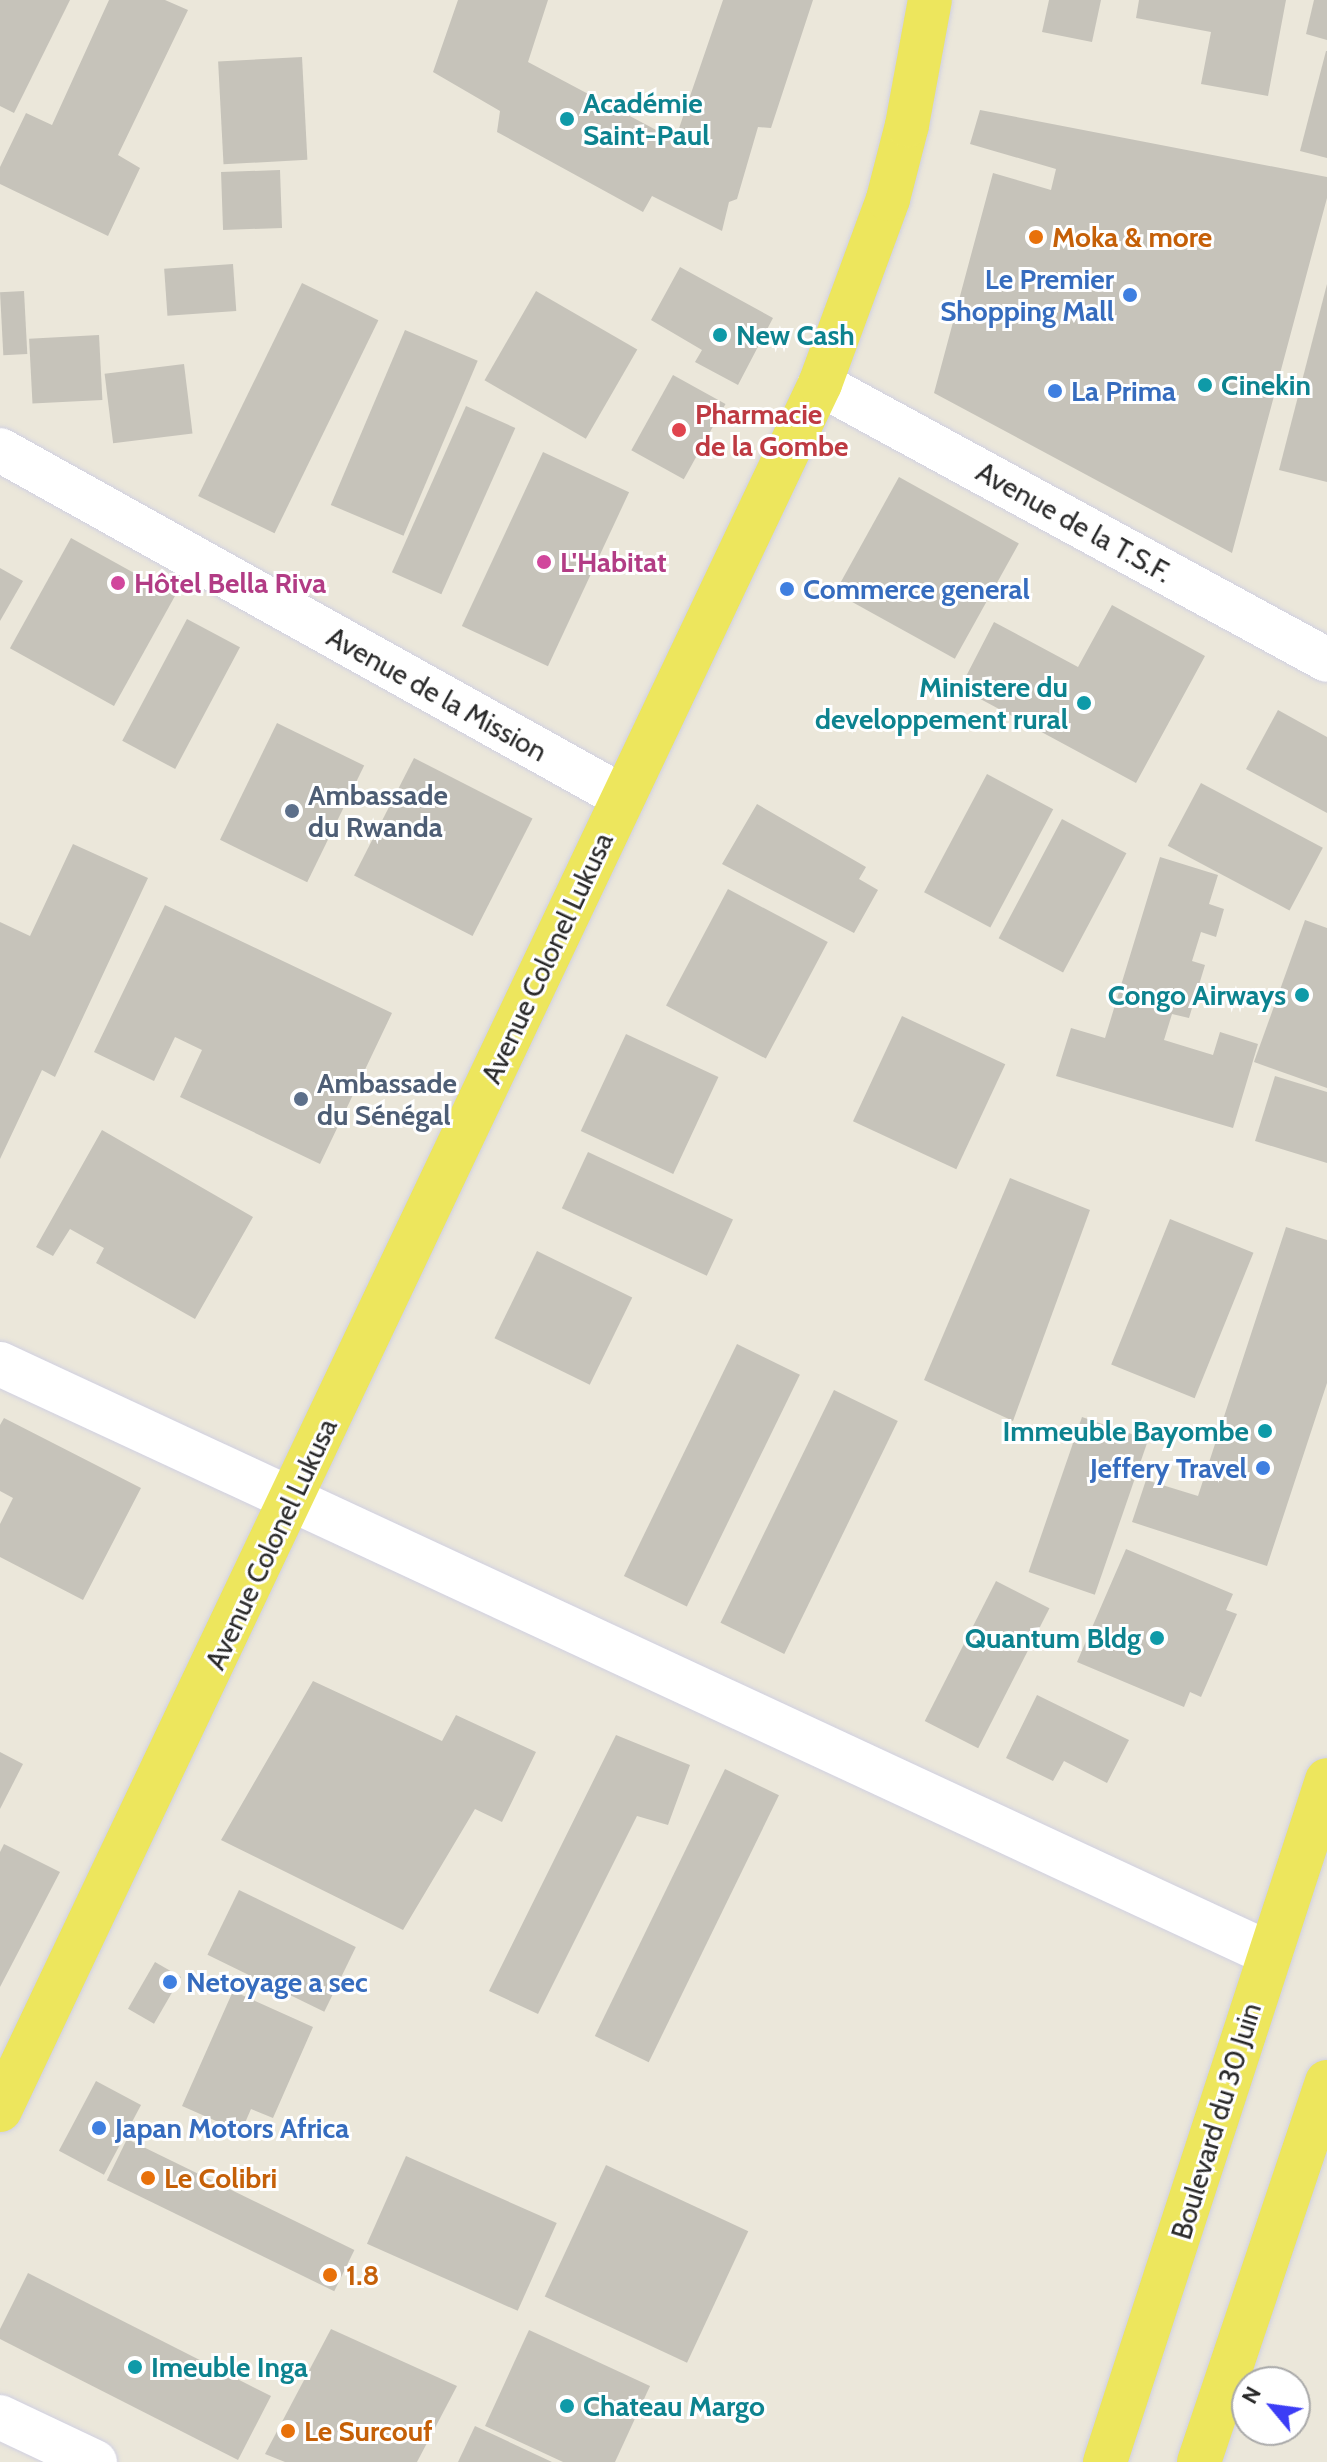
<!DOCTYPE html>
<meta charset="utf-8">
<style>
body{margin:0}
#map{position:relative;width:1327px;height:2462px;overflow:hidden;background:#ebe7da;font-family:Cabin,sans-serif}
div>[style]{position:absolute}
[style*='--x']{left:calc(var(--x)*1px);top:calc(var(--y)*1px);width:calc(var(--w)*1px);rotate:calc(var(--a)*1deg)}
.building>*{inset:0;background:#c6c3ba;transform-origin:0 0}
.roads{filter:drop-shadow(0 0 2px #d0d0e1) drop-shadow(0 0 2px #d0d0e1)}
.minor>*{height:44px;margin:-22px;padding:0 22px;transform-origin:22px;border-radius:22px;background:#fff}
.major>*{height:44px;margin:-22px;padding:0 22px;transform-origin:22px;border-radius:22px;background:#ede65d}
.dots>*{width:22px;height:22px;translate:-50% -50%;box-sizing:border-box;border:4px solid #fff;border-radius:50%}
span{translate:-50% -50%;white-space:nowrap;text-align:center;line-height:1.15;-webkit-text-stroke:6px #fff;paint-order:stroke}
.culture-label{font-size:28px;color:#0d838f;font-weight:700}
.left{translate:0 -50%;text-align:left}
.right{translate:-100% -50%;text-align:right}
.food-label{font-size:28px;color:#c56008;font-weight:700}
.shop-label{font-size:28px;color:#366cbe;font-weight:700}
.health-label{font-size:28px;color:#be3a42;font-weight:700}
.street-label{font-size:28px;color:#292929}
.hotel-label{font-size:28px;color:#b23c85;font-weight:700}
.service-label{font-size:28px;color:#4e5e75;font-weight:700}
.north{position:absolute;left:1231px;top:2366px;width:80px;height:80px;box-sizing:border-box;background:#fff;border:2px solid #a9a9a9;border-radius:50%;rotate:299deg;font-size:22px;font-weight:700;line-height:32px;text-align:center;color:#292929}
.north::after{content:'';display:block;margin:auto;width:28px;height:36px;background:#3c3df6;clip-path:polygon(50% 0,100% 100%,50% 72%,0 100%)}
</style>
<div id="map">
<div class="building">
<div style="clip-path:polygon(0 0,70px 0,14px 113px,0 106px)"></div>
<div style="clip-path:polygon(109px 0,165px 0,188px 10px,118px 155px,140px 168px,108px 236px,0 184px,0 167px,26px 113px,52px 125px)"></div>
<div style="clip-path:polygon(458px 0,548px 0,528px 62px,675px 140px,723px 0,813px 0,771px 128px,758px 127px,737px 199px,729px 202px,722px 231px,652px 196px,643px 212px,497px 132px,500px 111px,433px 72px)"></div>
<div style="clip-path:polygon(1049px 0,1101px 0,1092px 42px,1042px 32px)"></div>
<div style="clip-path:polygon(1139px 0,1286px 0,1268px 96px,1201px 84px,1211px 32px,1136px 18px)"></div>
<div style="clip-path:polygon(1314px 0,1327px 0,1327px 40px,1306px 34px)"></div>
<div style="clip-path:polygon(1326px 51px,1327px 51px,1327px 158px,1300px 151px)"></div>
<div style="left:302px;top:57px;width:103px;height:84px;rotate:87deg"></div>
<div style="clip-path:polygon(980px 110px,1327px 177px,1327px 198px,1232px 553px,934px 393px,993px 173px,1051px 190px,1056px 169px,970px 144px)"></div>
<div style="left:280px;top:170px;width:58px;height:59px;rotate:88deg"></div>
<div style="left:233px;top:264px;width:47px;height:69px;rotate:86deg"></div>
<div style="clip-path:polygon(680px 267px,773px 318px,738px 385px,695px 362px,702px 350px,651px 320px)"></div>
<div style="left:302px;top:283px;width:85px;height:237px;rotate:26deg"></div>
<div style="clip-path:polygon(1327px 284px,1327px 482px,1279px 470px)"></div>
<div style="left:24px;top:291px;width:63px;height:24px;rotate:87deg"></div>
<div style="left:536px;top:291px;width:117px;height:103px;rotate:30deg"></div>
<div style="left:405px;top:330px;width:79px;height:190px;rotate:23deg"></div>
<div style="left:99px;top:335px;width:65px;height:70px;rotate:87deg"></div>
<div style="left:184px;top:364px;width:70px;height:80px;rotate:83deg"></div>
<div style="left:673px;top:375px;width:60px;height:86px;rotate:29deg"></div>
<div style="left:466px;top:406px;width:54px;height:182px;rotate:24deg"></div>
<div style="left:543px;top:452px;width:95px;height:192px;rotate:25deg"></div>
<div style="left:899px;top:477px;width:137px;height:132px;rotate:29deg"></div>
<div style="left:71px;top:538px;width:119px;height:126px;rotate:29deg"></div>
<div style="clip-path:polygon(0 568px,23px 581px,0 621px)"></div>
<div style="clip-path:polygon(1112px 605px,1205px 656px,1136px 783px,960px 688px,994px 622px,1078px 667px)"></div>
<div style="left:187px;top:619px;width:60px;height:138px;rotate:28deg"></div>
<div style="clip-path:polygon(1278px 710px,1327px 737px,1327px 813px,1246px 769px)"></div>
<div style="left:277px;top:723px;width:97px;height:130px;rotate:26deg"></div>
<div style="left:414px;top:758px;width:133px;height:132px;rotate:27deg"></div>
<div style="left:987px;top:774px;width:75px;height:134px;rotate:28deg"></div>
<div style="left:1201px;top:783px;width:138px;height:71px;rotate:28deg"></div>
<div style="clip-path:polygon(757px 804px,866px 867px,859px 879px,878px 890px,854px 933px,722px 864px)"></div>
<div style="left:1062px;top:819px;width:73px;height:135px;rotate:28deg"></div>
<div style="clip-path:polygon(73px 844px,148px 878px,55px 1077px,42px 1070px,0 1159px,0 922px,30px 936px)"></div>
<div style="clip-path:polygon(1160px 857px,1218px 875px,1209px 904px,1224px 909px,1216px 937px,1201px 932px,1192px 961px,1205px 965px,1189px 1018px,1172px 1014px,1164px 1040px,1213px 1055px,1220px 1032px,1258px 1044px,1233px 1128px,1056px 1076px,1071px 1028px,1105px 1038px)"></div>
<div style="left:728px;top:889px;width:113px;height:132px;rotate:28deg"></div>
<div style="clip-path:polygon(165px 905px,392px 1013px,320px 1164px,180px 1097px,202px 1050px,175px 1037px,154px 1081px,94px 1052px)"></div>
<div style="clip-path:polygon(1305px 920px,1327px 928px,1327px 1088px,1254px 1062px)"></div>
<div style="left:902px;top:1016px;width:114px;height:116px;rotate:25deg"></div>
<div style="left:626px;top:1034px;width:102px;height:107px;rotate:25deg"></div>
<div style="clip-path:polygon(1275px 1076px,1327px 1092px,1327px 1163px,1255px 1141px)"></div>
<div style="clip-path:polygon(102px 1130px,253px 1217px,195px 1319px,96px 1263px,104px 1248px,70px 1229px,53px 1256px,36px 1247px)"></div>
<div style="left:588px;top:1152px;width:160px;height:62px;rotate:25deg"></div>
<div style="clip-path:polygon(1010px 1178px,1090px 1210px,1013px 1421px,924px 1380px)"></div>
<div style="left:1170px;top:1219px;width:90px;height:157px;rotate:22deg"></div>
<div style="clip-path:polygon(1286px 1227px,1327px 1240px,1327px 1383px,1267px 1566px,1132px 1522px,1146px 1480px,1198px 1496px)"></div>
<div style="left:537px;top:1251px;width:106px;height:97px;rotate:26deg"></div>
<div style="left:737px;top:1344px;width:70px;height:258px;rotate:26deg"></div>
<div style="left:834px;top:1390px;width:71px;height:259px;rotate:26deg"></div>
<div style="left:1082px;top:1417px;width:70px;height:164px;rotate:19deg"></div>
<div style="clip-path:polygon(4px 1418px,141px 1488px,83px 1600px,0 1557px,0 1524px,13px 1498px,0 1491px,0 1425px)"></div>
<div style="clip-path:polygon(1126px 1549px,1233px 1594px,1226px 1610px,1237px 1614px,1201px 1697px,1190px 1692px,1184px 1707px,1077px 1662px)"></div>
<div style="left:996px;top:1581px;width:60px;height:157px;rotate:27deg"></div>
<div style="clip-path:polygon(313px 1681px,442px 1741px,456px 1715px,536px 1752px,502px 1822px,475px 1809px,403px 1930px,221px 1840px)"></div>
<div style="clip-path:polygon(1037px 1695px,1129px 1740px,1107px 1783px,1064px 1761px,1053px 1781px,1006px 1758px)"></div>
<div style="clip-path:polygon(616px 1735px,690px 1765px,668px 1825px,637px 1816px,538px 2014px,489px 1991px)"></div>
<div style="clip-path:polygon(0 1752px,23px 1764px,0 1809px)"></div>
<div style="left:725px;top:1769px;width:60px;height:297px;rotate:26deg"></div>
<div style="clip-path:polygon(4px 1844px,60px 1872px,0 1987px,0 1852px)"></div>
<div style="left:239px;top:1890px;width:130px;height:72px;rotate:26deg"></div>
<div style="left:155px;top:1962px;width:30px;height:54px;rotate:30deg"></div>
<div style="clip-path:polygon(233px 1991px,313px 2027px,273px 2118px,251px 2109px,241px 2132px,182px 2106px)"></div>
<div style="left:96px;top:2081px;width:51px;height:79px;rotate:28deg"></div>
<div style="left:127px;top:2139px;width:253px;height:46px;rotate:26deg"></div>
<div style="left:406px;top:2156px;width:165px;height:96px;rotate:24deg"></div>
<div style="left:606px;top:2165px;width:157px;height:145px;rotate:25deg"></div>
<div style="clip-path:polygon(28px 2273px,271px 2396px,238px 2460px,0 2339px,0 2329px)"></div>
<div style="clip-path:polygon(331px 2329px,457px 2386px,417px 2462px,285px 2462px,265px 2454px)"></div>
<div style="clip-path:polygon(529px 2330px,650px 2386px,615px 2462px,563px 2462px,485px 2426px)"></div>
<div style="clip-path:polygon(475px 2426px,552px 2462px,458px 2462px)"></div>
</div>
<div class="roads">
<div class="minor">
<div style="--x:820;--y:384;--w:577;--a:28.56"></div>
<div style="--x:0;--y:450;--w:713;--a:29.12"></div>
<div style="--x:0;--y:1364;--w:1398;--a:24.92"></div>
<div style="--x:0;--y:2417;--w:105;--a:25.3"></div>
</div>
<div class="major">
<div style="--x:0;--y:2110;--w:1911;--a:-64.59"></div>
<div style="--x:820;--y:384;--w:197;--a:-69.8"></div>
<div style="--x:888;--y:199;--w:76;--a:-75.6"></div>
<div style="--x:907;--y:125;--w:127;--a:-79.6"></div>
<div style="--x:1105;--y:2462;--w:717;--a:-71.97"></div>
<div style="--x:1199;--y:2462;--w:401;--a:-71.4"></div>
</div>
</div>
<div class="dots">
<div style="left:567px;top:119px;background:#0f9aa8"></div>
<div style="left:1036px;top:237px;background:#e8710a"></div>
<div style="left:1130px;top:295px;background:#3f7fe0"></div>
<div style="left:720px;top:335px;background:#0f9aa8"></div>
<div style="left:1205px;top:385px;background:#0f9aa8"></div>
<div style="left:1055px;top:391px;background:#3f7fe0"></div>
<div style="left:679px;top:430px;background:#e0444e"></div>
<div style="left:544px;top:562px;background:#d1479c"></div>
<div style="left:118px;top:583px;background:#d1479c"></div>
<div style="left:787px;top:589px;background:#3f7fe0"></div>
<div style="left:1084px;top:703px;background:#0f9aa8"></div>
<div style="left:292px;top:811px;background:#5c6f8a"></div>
<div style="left:1302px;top:995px;background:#0f9aa8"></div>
<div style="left:301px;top:1099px;background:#5c6f8a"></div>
<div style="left:1265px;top:1431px;background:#0f9aa8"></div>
<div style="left:1263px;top:1468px;background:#3f7fe0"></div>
<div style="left:1157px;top:1638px;background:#0f9aa8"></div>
<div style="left:170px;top:1982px;background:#3f7fe0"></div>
<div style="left:99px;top:2128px;background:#3f7fe0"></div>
<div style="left:148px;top:2178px;background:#e8710a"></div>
<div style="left:330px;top:2275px;background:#e8710a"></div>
<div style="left:135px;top:2367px;background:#0f9aa8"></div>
<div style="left:567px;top:2406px;background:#0f9aa8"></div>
<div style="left:288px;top:2431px;background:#e8710a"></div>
</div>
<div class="culture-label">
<span class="left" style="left:583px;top:119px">Académie<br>Saint-Paul</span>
<span class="left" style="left:736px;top:335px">New Cash</span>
<span class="left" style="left:1221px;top:385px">Cinekin</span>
<span class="right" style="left:1068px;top:703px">Ministere du<br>developpement rural</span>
<span class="right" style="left:1286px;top:995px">Congo Airways</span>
<span class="right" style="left:1249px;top:1431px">Immeuble Bayombe</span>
<span class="right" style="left:1141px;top:1638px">Quantum Bldg</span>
<span class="left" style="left:151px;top:2367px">Imeuble Inga</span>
<span class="left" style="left:583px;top:2406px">Chateau Margo</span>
</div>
<div class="food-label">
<span class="left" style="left:1052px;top:237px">Moka &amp; more</span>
<span class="left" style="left:164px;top:2178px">Le Colibri</span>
<span class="left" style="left:346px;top:2275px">1.8</span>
<span class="left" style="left:304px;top:2431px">Le Surcouf</span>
</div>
<div class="shop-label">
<span class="right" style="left:1114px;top:295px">Le Premier<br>Shopping Mall</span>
<span class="left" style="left:1071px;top:391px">La Prima</span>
<span class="left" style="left:803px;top:589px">Commerce general</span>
<span class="right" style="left:1247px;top:1468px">Jeffery Travel</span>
<span class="left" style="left:186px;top:1982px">Netoyage a sec</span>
<span class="left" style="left:115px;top:2128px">Japan Motors Africa</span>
</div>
<div class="health-label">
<span class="left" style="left:695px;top:430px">Pharmacie<br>de la Gombe</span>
</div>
<div class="street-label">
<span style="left:1074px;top:522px;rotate:29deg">Avenue de la T.S.F.</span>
<span style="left:437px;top:694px;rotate:29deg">Avenue de la Mission</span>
<span style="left:547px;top:958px;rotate:-65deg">Avenue Colonel Lukusa</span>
<span style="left:271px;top:1544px;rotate:-65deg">Avenue Colonel Lukusa</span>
<span style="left:1216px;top:2121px;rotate:-73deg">Boulevard du 30 Juin</span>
</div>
<div class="hotel-label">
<span class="left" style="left:560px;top:562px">L'Habitat</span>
<span class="left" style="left:134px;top:583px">Hôtel Bella Riva</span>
</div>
<div class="service-label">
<span class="left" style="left:308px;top:811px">Ambassade<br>du Rwanda</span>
<span class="left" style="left:317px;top:1099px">Ambassade<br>du Sénégal</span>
</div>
<div class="north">N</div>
</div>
